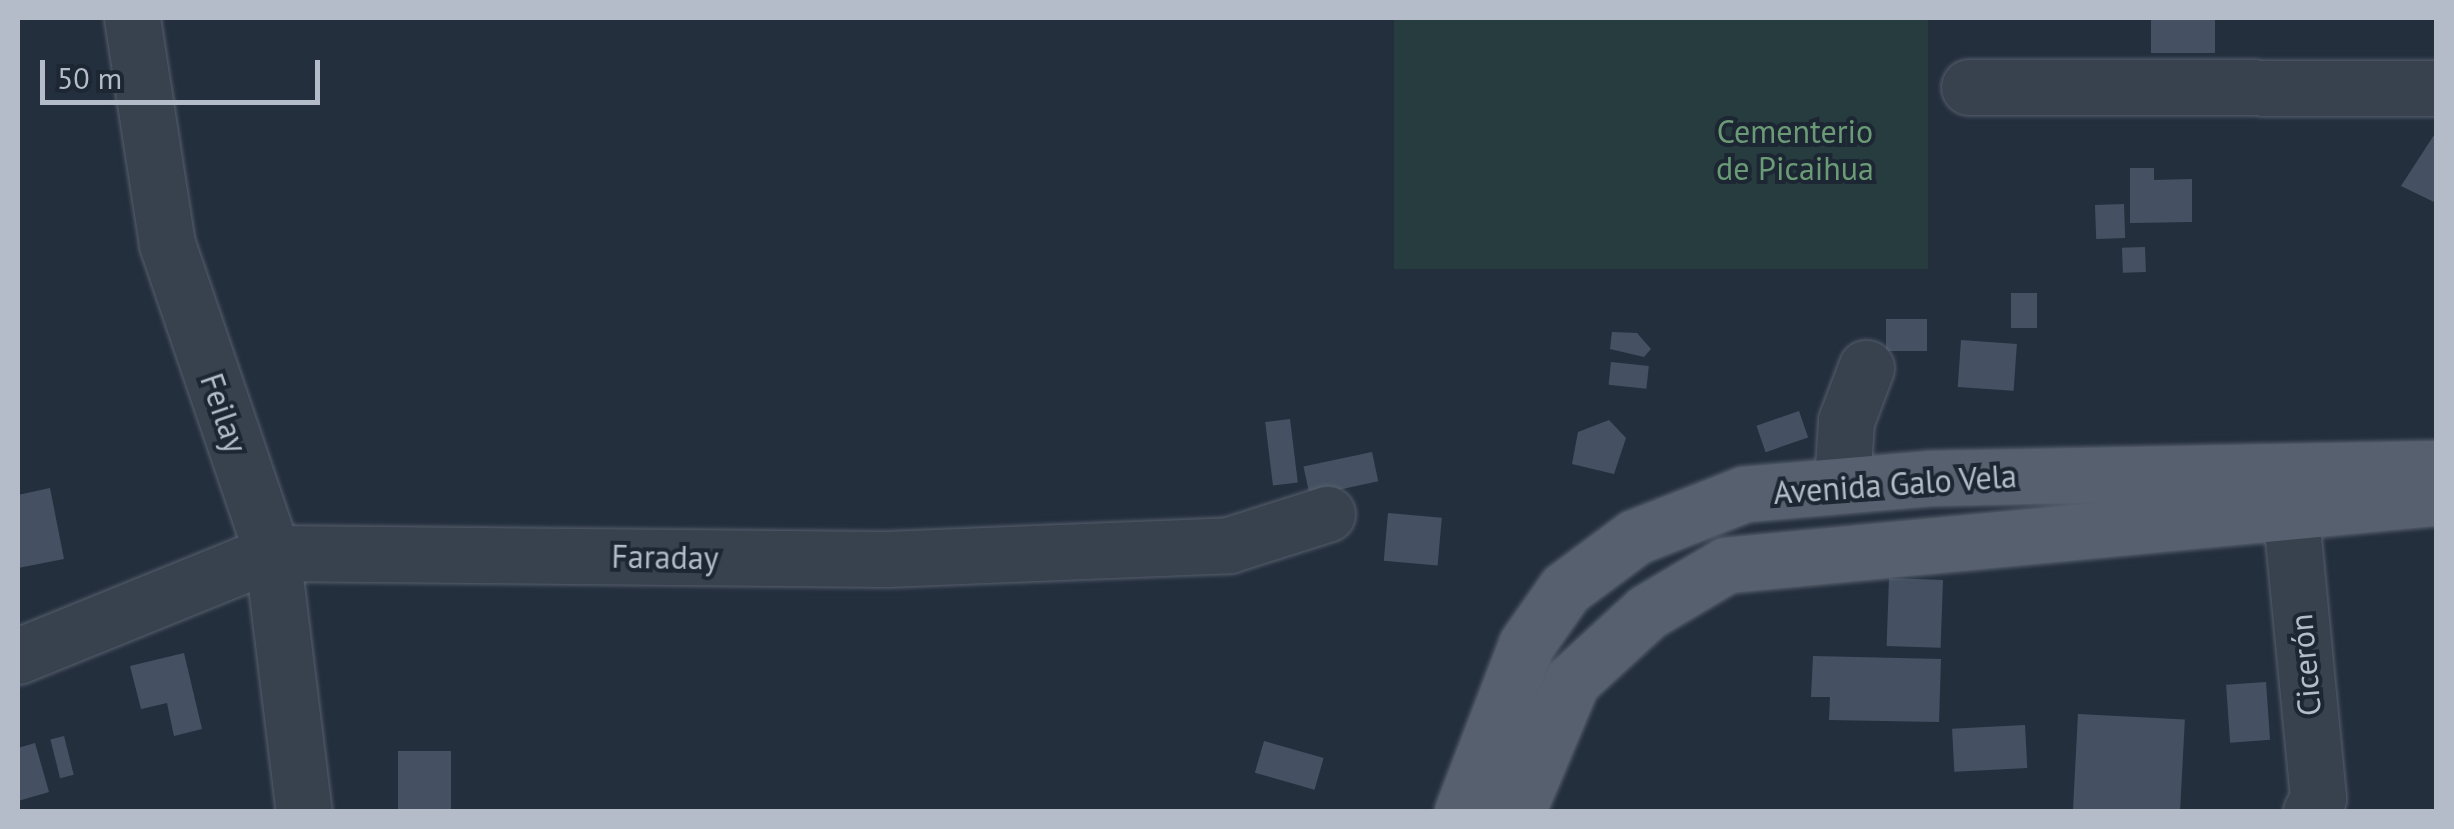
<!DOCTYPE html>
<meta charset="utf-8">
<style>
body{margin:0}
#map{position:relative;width:2454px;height:829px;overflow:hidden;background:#242f3e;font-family:"PT Sans",sans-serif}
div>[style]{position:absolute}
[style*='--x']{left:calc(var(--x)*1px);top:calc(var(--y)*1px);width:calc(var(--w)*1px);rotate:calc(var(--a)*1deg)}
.green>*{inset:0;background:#263c3f;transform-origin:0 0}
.building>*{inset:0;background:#455162;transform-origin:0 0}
.roads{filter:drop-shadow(0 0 2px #565f6c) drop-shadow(0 0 2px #565f6c)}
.minor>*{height:55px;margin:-27.5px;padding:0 27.5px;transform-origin:27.5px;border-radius:27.5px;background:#38414e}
.major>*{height:55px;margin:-27.5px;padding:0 27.5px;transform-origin:27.5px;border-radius:27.5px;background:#56606e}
span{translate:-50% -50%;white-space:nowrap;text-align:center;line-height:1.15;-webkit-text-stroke:8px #1d2633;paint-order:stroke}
.park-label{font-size:32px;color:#6b9a76}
.street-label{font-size:32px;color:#b4bcc9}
.frame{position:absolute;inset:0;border:20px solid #b4bcc9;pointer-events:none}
.scale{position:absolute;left:40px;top:60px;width:280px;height:45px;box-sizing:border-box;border:5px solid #b4bcc9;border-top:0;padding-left:12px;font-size:30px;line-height:35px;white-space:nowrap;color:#b4bcc9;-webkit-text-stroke:8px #1d2633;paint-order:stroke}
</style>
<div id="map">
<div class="green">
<div style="left:1394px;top:18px;width:534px;height:251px"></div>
</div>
<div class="building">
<div style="left:2151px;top:18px;width:64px;height:35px"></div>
<div style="clip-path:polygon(2436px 132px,2436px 199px,2434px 202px,2401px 186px)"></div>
<div style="clip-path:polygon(2130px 168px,2154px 168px,2154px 180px,2192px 179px,2192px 222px,2130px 223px)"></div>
<div style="left:2124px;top:204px;width:34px;height:29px;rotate:88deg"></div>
<div style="left:2145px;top:247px;width:25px;height:23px;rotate:88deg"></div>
<div style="left:2037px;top:293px;width:35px;height:26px;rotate:90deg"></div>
<div style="left:1886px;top:319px;width:41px;height:32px"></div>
<div style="clip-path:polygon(1612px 332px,1637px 333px,1651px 349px,1644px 357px,1610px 349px)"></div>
<div style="left:1961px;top:340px;width:56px;height:47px;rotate:4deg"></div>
<div style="left:1611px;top:362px;width:38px;height:23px;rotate:6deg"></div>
<div style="left:1799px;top:411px;width:28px;height:45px;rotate:71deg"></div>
<div style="left:1290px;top:419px;width:64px;height:25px;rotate:83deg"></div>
<div style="clip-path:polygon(1609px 420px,1626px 438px,1614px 474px,1572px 464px,1578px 432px)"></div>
<div style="left:1372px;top:452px;width:30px;height:70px;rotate:78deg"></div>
<div style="clip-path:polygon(50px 488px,64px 559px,18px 568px,18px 495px)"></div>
<div style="left:1388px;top:513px;width:54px;height:48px;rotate:5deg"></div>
<div style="left:1889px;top:578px;width:54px;height:68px;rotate:2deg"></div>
<div style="clip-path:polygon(184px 653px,202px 729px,174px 736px,167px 703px,141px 709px,130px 666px)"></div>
<div style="clip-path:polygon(1813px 656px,1941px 659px,1939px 722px,1829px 720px,1830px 697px,1811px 697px)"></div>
<div style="left:2266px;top:682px;width:58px;height:40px;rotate:86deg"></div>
<div style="left:2078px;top:714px;width:107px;height:98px;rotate:3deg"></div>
<div style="left:2025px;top:725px;width:43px;height:73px;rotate:87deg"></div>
<div style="left:64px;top:736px;width:40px;height:14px;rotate:76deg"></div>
<div style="left:1264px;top:741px;width:62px;height:33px;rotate:16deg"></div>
<div style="clip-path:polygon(35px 743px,49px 792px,18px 801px,18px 748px)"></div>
<div style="left:398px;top:751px;width:53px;height:61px"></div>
</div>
<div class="roads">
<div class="minor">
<div style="--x:132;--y:18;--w:229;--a:81.2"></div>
<div style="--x:167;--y:244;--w:326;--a:71.2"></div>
<div style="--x:272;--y:553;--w:261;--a:83"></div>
<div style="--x:1969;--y:87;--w:467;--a:0.1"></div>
<div style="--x:1842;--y:483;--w:62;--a:-86.3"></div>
<div style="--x:1846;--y:421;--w:57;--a:-69.3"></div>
<div style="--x:2291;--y:517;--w:282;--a:84.5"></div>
<div style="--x:2318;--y:798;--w:16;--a:117"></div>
<div style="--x:18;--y:656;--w:274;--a:-22.1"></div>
<div style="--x:272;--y:553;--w:614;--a:0.56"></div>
<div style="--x:886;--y:559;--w:343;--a:-2.3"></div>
<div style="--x:1229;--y:545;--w:103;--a:-17.6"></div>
</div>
<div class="major">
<div style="--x:1462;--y:812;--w:179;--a:-69"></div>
<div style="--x:1526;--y:645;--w:68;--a:-55.1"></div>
<div style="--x:1565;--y:589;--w:87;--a:-36.6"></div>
<div style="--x:1635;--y:537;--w:117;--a:-21.5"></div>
<div style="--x:1744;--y:494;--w:186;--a:-4.9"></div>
<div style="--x:1929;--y:478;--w:507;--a:-1.13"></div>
<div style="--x:1517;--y:812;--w:142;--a:-67.2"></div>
<div style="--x:1572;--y:681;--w:102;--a:-42.6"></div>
<div style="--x:1647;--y:612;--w:92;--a:-30.7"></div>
<div style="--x:1726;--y:565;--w:711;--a:-5.41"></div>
</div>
</div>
<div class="park-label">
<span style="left:1795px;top:150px">Cementerio<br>de Picaihua</span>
</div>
<div class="street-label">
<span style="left:224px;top:413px;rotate:71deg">Feilay</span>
<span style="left:1895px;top:484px;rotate:-4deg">Avenida Galo Vela</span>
<span style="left:665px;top:557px;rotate:1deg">Faraday</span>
<span style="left:2305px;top:665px;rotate:-95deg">Cicerón</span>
</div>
<div class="frame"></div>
<div class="scale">50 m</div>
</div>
